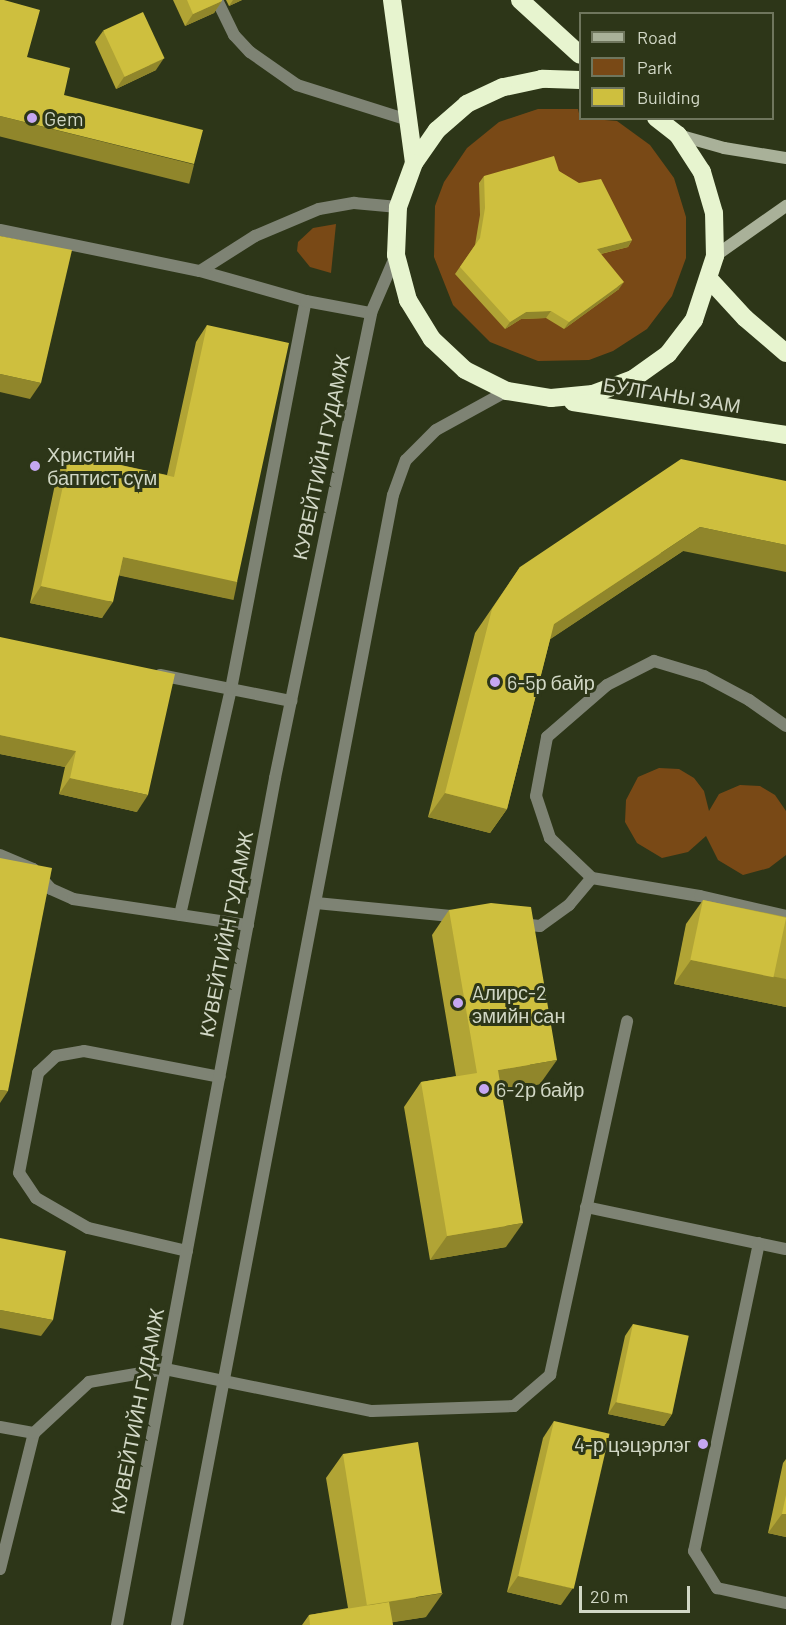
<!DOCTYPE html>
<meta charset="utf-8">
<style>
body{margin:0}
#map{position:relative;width:786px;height:1625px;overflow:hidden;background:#2d3618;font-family:Barlow,sans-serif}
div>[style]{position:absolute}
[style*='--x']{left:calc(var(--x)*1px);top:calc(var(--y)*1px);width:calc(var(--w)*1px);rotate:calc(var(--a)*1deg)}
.green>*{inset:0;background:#794916}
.lane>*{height:12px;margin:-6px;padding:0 6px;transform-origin:6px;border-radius:6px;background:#7e8374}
.street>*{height:12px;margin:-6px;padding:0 6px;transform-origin:6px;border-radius:6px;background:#7e8374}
.secondary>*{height:12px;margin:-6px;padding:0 6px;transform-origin:6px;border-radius:6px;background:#a9b199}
.highway>*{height:18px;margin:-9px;padding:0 9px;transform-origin:9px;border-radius:9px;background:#e7f4cf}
.wall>*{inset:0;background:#b1a435}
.shaded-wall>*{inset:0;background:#90862b;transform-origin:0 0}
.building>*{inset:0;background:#cebf3e;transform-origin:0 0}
.dots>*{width:16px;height:16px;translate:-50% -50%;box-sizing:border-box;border:3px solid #2d3618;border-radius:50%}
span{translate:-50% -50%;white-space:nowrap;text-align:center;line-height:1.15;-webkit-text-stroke:6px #2d3618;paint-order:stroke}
.poi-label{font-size:20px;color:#d1d7c5}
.left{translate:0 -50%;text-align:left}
.right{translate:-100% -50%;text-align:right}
.street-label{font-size:20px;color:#d1d7c5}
.legend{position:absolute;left:579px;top:12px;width:195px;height:108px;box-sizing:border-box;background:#2d3618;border:2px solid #6f765d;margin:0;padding:8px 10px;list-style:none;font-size:18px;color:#d1d7c5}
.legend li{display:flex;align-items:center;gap:12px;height:30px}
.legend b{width:30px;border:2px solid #6f765d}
.scale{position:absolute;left:579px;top:1586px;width:111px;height:27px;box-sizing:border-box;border:3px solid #d1d7c5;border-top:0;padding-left:8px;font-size:18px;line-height:21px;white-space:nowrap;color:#d1d7c5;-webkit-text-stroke:4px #2d3618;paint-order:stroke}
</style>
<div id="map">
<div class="green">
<div style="clip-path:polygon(538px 109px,578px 109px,580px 118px,617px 121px,650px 145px,674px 178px,686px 217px,686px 258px,672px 296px,647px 329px,613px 351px,589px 360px,538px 361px,490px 342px,453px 305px,434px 257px,435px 206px,444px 182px,467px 148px,499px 122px)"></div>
<div style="clip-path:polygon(336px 224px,331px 273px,310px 267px,297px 251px,298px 242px,313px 228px)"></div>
<div style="clip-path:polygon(659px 768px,679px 769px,694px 778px,704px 791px,709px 811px,719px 794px,740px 785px,760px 786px,775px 795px,786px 811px,786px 855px,769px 868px,743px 875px,718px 860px,706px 836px,688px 852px,662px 858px,637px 843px,625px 822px,626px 800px,638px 777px)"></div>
</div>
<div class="lane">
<div style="--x:217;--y:0;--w:39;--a:64"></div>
<div style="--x:234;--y:35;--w:23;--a:47"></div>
<div style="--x:250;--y:52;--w:57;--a:35.1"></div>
<div style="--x:297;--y:85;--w:116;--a:17.5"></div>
<div style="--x:160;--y:675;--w:134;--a:11.2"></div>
<div style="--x:0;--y:855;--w:36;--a:23"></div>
<div style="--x:33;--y:869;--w:27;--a:48"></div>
<div style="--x:51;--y:889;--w:24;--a:24"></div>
<div style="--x:73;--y:899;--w:177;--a:8.5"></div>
<div style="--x:592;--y:878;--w:109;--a:9.5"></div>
<div style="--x:700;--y:896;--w:88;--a:13.1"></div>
<div style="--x:316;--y:903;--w:146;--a:5.5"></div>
<div style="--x:180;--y:915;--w:232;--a:-77.3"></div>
<div style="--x:231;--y:689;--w:395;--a:-79.1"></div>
<div style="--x:520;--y:924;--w:20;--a:6"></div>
<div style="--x:540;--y:926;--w:36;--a:-36"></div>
<div style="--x:569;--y:905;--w:35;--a:-50"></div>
<div style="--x:592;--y:878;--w:58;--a:-136.4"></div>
<div style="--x:550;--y:838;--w:44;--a:-108.4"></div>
<div style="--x:536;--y:796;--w:60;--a:-79.4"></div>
<div style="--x:547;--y:737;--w:79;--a:-40.9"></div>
<div style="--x:607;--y:685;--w:53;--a:-27.1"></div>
<div style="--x:654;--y:661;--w:52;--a:16.7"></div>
<div style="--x:704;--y:676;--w:51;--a:28.1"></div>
<div style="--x:749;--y:700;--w:45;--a:35.1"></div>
<div style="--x:586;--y:1207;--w:204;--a:11.9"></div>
<div style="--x:759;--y:1243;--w:315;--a:101.9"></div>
<div style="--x:694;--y:1551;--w:44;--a:58.1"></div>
<div style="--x:717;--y:1588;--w:71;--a:12.3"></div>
<div style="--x:187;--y:1251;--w:102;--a:-166.9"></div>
<div style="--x:88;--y:1228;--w:60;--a:-150"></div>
<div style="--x:36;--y:1198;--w:30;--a:-124"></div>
<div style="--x:19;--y:1173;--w:102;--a:-79.2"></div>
<div style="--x:38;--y:1073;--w:25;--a:-43"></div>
<div style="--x:56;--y:1056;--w:28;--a:-10"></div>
<div style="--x:84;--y:1051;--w:138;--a:10.8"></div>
<div style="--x:0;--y:1427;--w:35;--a:10"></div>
<div style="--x:0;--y:1569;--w:140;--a:-76"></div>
<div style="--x:34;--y:1433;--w:75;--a:-42.8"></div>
<div style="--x:89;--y:1382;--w:77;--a:-9.7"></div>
<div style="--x:165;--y:1369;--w:211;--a:11.5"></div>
<div style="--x:372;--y:1411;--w:142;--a:-2"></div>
<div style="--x:514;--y:1406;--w:48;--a:-40.7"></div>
<div style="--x:550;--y:1375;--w:362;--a:-77.7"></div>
</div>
<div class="street">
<div style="--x:0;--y:230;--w:204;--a:11.6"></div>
<div style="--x:200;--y:271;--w:110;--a:15.8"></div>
<div style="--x:306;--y:301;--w:66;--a:10.5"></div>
<div style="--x:200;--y:271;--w:65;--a:-32.5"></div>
<div style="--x:255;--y:236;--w:69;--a:-22.9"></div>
<div style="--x:319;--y:209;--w:36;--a:-10"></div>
<div style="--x:354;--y:203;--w:44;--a:5.2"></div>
<div style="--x:117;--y:1625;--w:862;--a:-79.43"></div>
<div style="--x:275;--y:778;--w:475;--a:-78.3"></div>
<div style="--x:371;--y:313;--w:63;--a:-66.7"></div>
<div style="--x:177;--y:1625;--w:1150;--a:-79.18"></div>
<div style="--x:393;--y:495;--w:37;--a:-70"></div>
<div style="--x:406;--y:460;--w:42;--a:-45"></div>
<div style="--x:436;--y:430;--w:81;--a:-28.8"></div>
</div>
<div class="secondary">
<div style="--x:678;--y:135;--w:48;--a:15.8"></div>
<div style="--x:724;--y:148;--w:63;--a:9.2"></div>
<div style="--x:715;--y:256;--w:87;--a:-35.2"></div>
</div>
<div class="highway">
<div style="--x:392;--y:0;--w:164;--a:82.3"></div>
<div style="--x:520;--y:0;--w:81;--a:42.5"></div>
<div style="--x:580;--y:80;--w:38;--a:-178"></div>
<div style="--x:542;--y:79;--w:40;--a:168"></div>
<div style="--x:503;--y:87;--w:40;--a:155"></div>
<div style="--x:467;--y:104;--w:40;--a:139"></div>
<div style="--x:437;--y:130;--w:40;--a:124.9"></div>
<div style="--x:414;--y:163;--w:47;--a:110"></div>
<div style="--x:398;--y:207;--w:48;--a:92.4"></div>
<div style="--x:396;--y:255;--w:47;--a:75.1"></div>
<div style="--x:408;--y:300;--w:46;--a:58.4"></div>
<div style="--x:432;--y:339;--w:45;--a:43.2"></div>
<div style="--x:465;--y:370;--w:47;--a:26.6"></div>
<div style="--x:507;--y:391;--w:45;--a:9"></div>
<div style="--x:551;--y:398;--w:42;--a:-5.4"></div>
<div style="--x:593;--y:394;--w:43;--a:-20.6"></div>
<div style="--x:633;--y:379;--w:43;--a:-35.5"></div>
<div style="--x:668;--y:354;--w:43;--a:-52.6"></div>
<div style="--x:694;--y:320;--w:67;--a:-71.8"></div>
<div style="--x:715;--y:256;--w:43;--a:-91.3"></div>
<div style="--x:714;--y:213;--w:43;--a:-106.3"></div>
<div style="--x:702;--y:172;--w:44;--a:-123"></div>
<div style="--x:678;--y:135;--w:28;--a:-142"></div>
<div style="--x:710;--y:280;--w:52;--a:47.4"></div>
<div style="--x:745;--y:318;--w:54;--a:40.5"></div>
<div style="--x:573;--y:402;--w:216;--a:8.8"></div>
</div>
<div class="wall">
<div style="clip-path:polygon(173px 0,222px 0,214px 13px,185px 26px)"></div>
<div style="clip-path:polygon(226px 0,242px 0,229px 6px)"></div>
<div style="clip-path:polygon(103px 31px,156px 70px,116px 89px,95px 42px)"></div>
<div style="clip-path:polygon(559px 171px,632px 240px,628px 247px,601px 254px,619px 289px,564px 329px,546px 318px,521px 319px,505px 329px,455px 274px,475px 245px,480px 215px,479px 183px,484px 176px)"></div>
<div style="clip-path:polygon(207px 325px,226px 598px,119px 575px,102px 618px,30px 603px,58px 470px,70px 454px,167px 475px,196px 342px)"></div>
<div style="clip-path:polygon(683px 551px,550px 639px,507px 809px,490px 833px,428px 817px,475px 633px,520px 567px)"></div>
<div style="clip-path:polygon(0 637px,137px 812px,59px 794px,65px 767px,0 754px)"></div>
<div style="clip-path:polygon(703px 900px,786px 917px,786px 1007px,674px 984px,686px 924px)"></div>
<div style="clip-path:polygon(449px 910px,540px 1084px,501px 1091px,506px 1247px,430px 1260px,404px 1107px,421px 1082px,456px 1076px,432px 935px)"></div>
<div style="clip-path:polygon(633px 1324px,672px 1414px,664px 1426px,608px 1414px,625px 1336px)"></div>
<div style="clip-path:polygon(554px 1421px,561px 1605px,507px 1592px,543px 1438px)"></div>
<div style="clip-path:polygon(343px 1454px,426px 1617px,392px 1622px,393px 1625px,302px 1625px,309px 1615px,348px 1608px,326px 1478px)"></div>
<div style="clip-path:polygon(786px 1459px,786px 1537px,768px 1533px,783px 1463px)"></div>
</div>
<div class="shaded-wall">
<div style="clip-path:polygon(233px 0,242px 0,229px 6px)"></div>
<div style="clip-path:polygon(222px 1px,214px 13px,185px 26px,193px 14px)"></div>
<div style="clip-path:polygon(164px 58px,156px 70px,116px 89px,124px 77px)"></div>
<div style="left:0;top:116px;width:200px;height:20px;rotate:14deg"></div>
<div style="clip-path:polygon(632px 240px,628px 247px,592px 256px,597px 249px)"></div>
<div style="clip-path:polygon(624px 282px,619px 289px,564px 329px,569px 322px)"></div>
<div style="clip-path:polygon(551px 311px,546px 318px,521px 319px,505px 329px,510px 322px,526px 312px)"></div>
<div style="clip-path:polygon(0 374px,41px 383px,30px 399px,0 392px)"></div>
<div style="clip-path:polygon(700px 527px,786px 545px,786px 572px,683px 551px,537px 648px,554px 624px)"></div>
<div style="left:123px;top:557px;width:117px;height:19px;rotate:12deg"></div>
<div style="clip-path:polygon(41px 586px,113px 602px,102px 618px,30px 603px)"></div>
<div style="clip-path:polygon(0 735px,76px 751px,65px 767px,0 754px)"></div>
<div style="clip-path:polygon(70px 778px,148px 795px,137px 812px,59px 794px)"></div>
<div style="clip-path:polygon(445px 793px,507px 809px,490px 833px,428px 817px)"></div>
<div style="clip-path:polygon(691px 960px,786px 979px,786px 1007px,674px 984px)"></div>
<div style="clip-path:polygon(557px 1060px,540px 1084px,477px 1095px,493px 1071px)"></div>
<div style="clip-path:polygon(0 1090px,8px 1091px,0 1103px)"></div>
<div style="clip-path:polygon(523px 1223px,506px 1247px,430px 1260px,447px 1236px)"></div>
<div style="clip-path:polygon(0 1310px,53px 1320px,41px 1336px,0 1328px)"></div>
<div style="clip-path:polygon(616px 1402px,672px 1414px,664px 1426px,608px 1414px)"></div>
<div style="clip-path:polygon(782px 1514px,786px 1514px,786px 1537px,768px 1533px)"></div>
<div style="clip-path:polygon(518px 1576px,573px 1588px,561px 1605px,507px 1592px)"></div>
<div style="clip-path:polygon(443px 1593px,426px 1617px,376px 1625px,369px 1605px)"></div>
</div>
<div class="building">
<div style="clip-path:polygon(0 0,4px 0,40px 10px,27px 57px,70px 68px,64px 95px,203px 130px,194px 164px,0 116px)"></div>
<div style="clip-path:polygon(187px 0,222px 0,222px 1px,193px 14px)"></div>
<div style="left:143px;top:12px;width:51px;height:44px;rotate:65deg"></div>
<div style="clip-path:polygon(554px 156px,559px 171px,579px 183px,601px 179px,632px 240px,597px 249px,624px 282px,569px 322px,551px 311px,526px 312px,510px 322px,460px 267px,480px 238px,485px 208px,484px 176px)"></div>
<div style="clip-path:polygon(0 236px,72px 250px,41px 383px,0 374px)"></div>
<div style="clip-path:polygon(207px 325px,289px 343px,237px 582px,123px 557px,113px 602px,41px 586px,70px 454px,174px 477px)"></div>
<div style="clip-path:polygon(681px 459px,786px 481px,786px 545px,700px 527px,554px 624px,507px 809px,445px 793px,492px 609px,520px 567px)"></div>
<div style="clip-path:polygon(0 637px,175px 674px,148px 795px,70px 778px,76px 751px,0 735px)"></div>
<div style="clip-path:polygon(0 858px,52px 868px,8px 1091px,0 1090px)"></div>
<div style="left:703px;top:900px;width:85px;height:61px;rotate:12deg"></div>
<div style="clip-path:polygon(491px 903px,531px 907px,557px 1060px,493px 1071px,498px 1070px,523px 1223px,447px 1236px,421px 1082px,477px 1073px,449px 910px)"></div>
<div style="clip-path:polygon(0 1238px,66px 1251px,53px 1320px,0 1310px)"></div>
<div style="left:633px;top:1324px;width:57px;height:80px;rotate:12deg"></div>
<div style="left:554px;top:1421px;width:57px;height:159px;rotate:13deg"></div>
<div style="left:418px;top:1442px;width:153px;height:76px;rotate:81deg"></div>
<div style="clip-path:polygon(786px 1495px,786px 1514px,782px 1514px)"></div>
<div style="clip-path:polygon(389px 1602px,393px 1625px,310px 1625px,309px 1615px)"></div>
</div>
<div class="dots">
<div style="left:32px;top:118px;background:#c5a7f1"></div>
<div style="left:35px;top:466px;background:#c5a7f1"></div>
<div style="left:495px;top:682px;background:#c5a7f1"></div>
<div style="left:458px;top:1003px;background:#c5a7f1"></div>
<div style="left:484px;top:1089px;background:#c5a7f1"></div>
<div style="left:703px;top:1444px;background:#c5a7f1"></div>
</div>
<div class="poi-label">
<span class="left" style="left:44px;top:118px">Gem</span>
<span class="left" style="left:47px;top:466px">Христийн<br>баптист сүм</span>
<span class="left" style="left:507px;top:682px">6-5р байр</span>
<span class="left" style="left:472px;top:1004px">Aлирс-2<br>эмийн сан</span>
<span class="left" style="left:496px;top:1089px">6-2р байр</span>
<span class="right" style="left:691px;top:1444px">4-р цэцэрлэг</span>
</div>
<div class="street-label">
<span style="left:672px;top:395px;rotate:9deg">БУЛГАНЫ ЗАМ</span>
<span style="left:321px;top:457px;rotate:-78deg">КУВЕЙТИЙН ГУДАМЖ</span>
<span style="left:226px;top:934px;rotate:-79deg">КУВЕЙТИЙН ГУДАМЖ</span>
<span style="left:137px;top:1411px;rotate:-79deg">КУВЕЙТИЙН ГУДАМЖ</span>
</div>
<ul class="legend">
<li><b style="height:8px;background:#a9b199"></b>Road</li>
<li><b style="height:16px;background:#794916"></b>Park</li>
<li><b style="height:16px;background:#cebf3e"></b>Building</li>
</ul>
<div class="scale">20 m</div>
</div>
